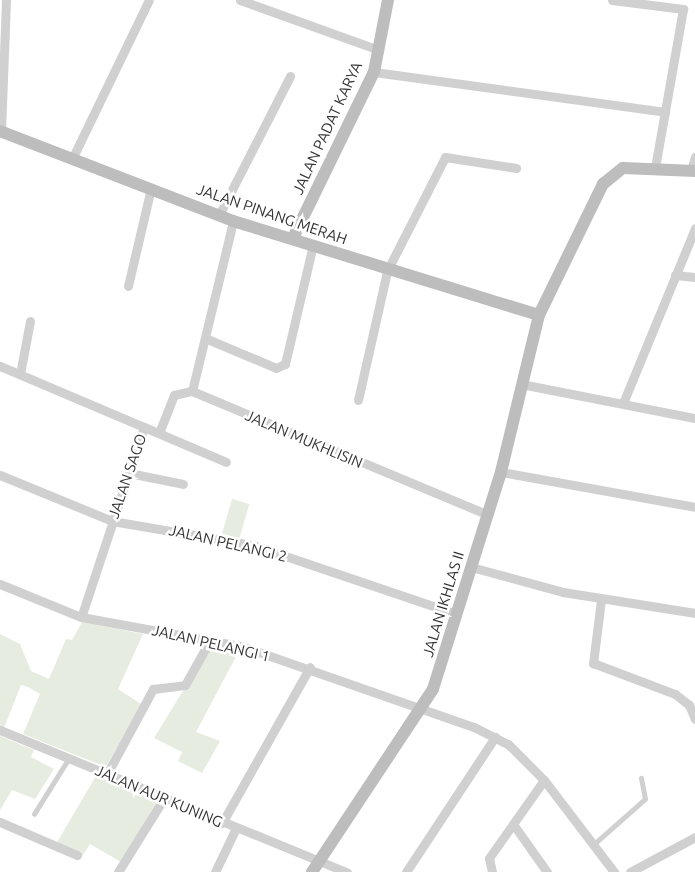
<!DOCTYPE html>
<style>
body{margin:0}
#map{position:relative;width:695px;height:872px;overflow:hidden;background:#fff;font-family:Ubuntu,sans-serif}
div>[style]{position:absolute}
[style*='--x']{left:calc(var(--x)*1px);top:calc(var(--y)*1px);width:calc(var(--w)*1px);rotate:calc(var(--a)*1deg)}
.green>*{inset:0;background:#e6ecdf;transform-origin:0 0}
.lane>*{height:4.5px;margin:-2.25px;padding:0 2.25px;transform-origin:2.25px;border-radius:2.25px;background:#d0d0d0}
.street>*{height:9px;margin:-4.5px;padding:0 4.5px;transform-origin:4.5px;border-radius:4.5px;background:#d0d0d0}
.secondary>*{height:12px;margin:-6px;padding:0 6px;transform-origin:6px;border-radius:6px;background:#bdbdbd}
span{translate:-50% -50%;white-space:nowrap;text-align:center;line-height:1.15;-webkit-text-stroke:5px #fff;paint-order:stroke}
.street-label{font-size:15px;color:#333}
</style>
<div id="map">
<div class="green">
<div style="left:232px;top:499px;width:18px;height:36px;rotate:16deg"></div>
<div style="clip-path:polygon(82px 622px,143px 634px,118px 689px,141px 704px,106px 767px,23px 734px,40px 694px,28px 687px,21px 685px,4px 728px,0 727px,0 634px,20px 644px,31px 671px,49px 679px,66px 639px,72px 640px)"></div>
<div style="clip-path:polygon(212px 644px,240px 649px,196px 732px,220px 741px,202px 773px,178px 761px,182px 752px,154px 738px)"></div>
<div style="clip-path:polygon(0 736px,34px 750px,31px 757px,54px 769px,35px 799px,12px 790px,0 810px)"></div>
<div style="clip-path:polygon(96px 776px,158px 800px,121px 862px,90px 844px,83px 855px,56px 844px)"></div>
</div>
<div class="lane">
<div style="--x:34;--y:814;--w:66;--a:-58"></div>
<div style="--x:593;--y:845;--w:69;--a:-41.5"></div>
<div style="--x:645;--y:799;--w:21;--a:-101"></div>
</div>
<div class="street">
<div style="--x:240;--y:0;--w:148;--a:19.8"></div>
<div style="--x:612;--y:0;--w:72;--a:7.2"></div>
<div style="--x:683;--y:9;--w:161;--a:100"></div>
<div style="--x:374;--y:72;--w:294;--a:7.8"></div>
<div style="--x:1;--y:131;--w:131;--a:-87.8"></div>
<div style="--x:73;--y:157;--w:174;--a:-64.2"></div>
<div style="--x:691;--y:170;--w:14;--a:-73"></div>
<div style="--x:219;--y:215;--w:156;--a:-62.9"></div>
<div style="--x:675;--y:275;--w:20;--a:6"></div>
<div style="--x:128;--y:286;--w:101;--a:-76.8"></div>
<div style="--x:205;--y:338;--w:77;--a:22.9"></div>
<div style="--x:276;--y:368;--w:10;--a:-24"></div>
<div style="--x:285;--y:364;--w:122;--a:-76.8"></div>
<div style="--x:0;--y:366;--w:156;--a:23"></div>
<div style="--x:144;--y:427;--w:200;--a:108.3"></div>
<div style="--x:20;--y:374;--w:54;--a:-79.3"></div>
<div style="--x:521;--y:384;--w:177;--a:11.1"></div>
<div style="--x:192;--y:391;--w:175;--a:-76.4"></div>
<div style="--x:358;--y:400;--w:132;--a:-77.3"></div>
<div style="--x:387;--y:271;--w:128;--a:-63"></div>
<div style="--x:445;--y:157;--w:72;--a:8.8"></div>
<div style="--x:623;--y:403;--w:189;--a:-67.6"></div>
<div style="--x:144;--y:427;--w:89;--a:23.1"></div>
<div style="--x:159;--y:433;--w:41;--a:-68.5"></div>
<div style="--x:174;--y:395;--w:18;--a:-13"></div>
<div style="--x:192;--y:391;--w:321;--a:22.7"></div>
<div style="--x:501;--y:472;--w:197;--a:10.2"></div>
<div style="--x:129;--y:473;--w:55;--a:11.5"></div>
<div style="--x:0;--y:475;--w:121;--a:22.3"></div>
<div style="--x:112;--y:521;--w:143;--a:9.7"></div>
<div style="--x:253;--y:545;--w:215;--a:18.7"></div>
<div style="--x:471;--y:567;--w:95;--a:15.2"></div>
<div style="--x:563;--y:592;--w:134;--a:9"></div>
<div style="--x:0;--y:584;--w:87;--a:22.2"></div>
<div style="--x:81;--y:617;--w:163;--a:10.3"></div>
<div style="--x:241;--y:646;--w:247;--a:19.2"></div>
<div style="--x:474;--y:727;--w:38;--a:27"></div>
<div style="--x:508;--y:744;--w:51;--a:45"></div>
<div style="--x:544;--y:780;--w:116;--a:52.7"></div>
<div style="--x:601;--y:600;--w:64;--a:97.2"></div>
<div style="--x:593;--y:663;--w:88;--a:20.7"></div>
<div style="--x:675;--y:694;--w:18;--a:38"></div>
<div style="--x:689;--y:705;--w:15;--a:67"></div>
<div style="--x:0;--y:730;--w:375;--a:22.3"></div>
<div style="--x:107;--y:774;--w:97;--a:-61.6"></div>
<div style="--x:153;--y:689;--w:32;--a:-7"></div>
<div style="--x:185;--y:685;--w:51;--a:-60.9"></div>
<div style="--x:0;--y:822;--w:84;--a:23.2"></div>
<div style="--x:222;--y:823;--w:179;--a:-60.6"></div>
<div style="--x:513;--y:824;--w:59;--a:54.7"></div>
<div style="--x:118;--y:872;--w:87;--a:-58.1"></div>
<div style="--x:215;--y:872;--w:49;--a:-64.5"></div>
<div style="--x:406;--y:872;--w:162;--a:-56.6"></div>
<div style="--x:492;--y:872;--w:14;--a:-102"></div>
<div style="--x:489;--y:858;--w:95;--a:-54.8"></div>
<div style="--x:630;--y:872;--w:74;--a:-28.3"></div>
</div>
<div class="secondary">
<div style="--x:0;--y:131;--w:250;--a:21.1"></div>
<div style="--x:233;--y:221;--w:320;--a:17.1"></div>
<div style="--x:293;--y:238;--w:185;--a:-64"></div>
<div style="--x:374;--y:72;--w:73;--a:-79"></div>
<div style="--x:312;--y:872;--w:219;--a:-56.5"></div>
<div style="--x:433;--y:689;--w:227;--a:-72.6"></div>
<div style="--x:501;--y:472;--w:162;--a:-76.4"></div>
<div style="--x:539;--y:315;--w:146;--a:-64"></div>
<div style="--x:603;--y:184;--w:26;--a:-39"></div>
<div style="--x:623;--y:168;--w:72;--a:2.4"></div>
</div>
<div class="street-label">
<span style="left:327px;top:128px;rotate:-65deg">JALAN PADAT KARYA</span>
<span style="left:272px;top:214px;rotate:19deg">JALAN PINANG MERAH</span>
<span style="left:304px;top:439px;rotate:23deg">JALAN MUKHLISIN</span>
<span style="left:127px;top:476px;rotate:-71deg">JALAN SAGO</span>
<span style="left:228px;top:543px;rotate:13deg">JALAN PELANGI 2</span>
<span style="left:443px;top:604px;rotate:-73deg">JALAN IKHLAS II</span>
<span style="left:211px;top:643px;rotate:13deg">JALAN PELANGI 1</span>
<span style="left:159px;top:796px;rotate:23deg">JALAN AUR KUNING</span>
</div>
</div>
